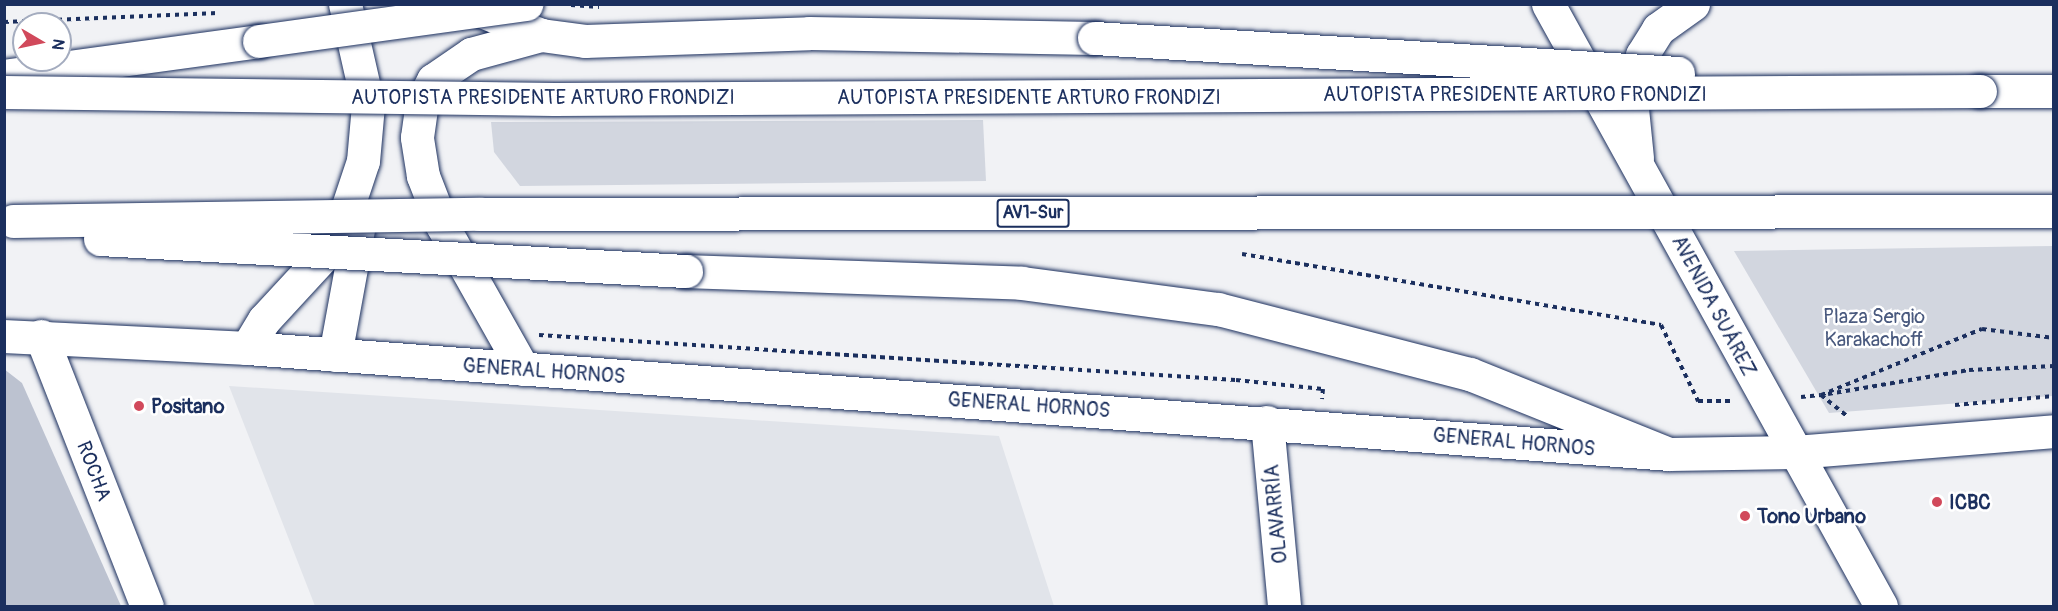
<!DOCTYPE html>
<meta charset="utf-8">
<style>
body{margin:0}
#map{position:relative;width:2058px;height:611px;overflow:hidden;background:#f1f2f5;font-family:Pangolin,sans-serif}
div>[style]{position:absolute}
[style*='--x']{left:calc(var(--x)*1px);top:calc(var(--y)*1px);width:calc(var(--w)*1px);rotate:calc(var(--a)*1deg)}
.built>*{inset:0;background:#e1e4ea}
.green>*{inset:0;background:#d2d6df}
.building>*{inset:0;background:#bcc2d0}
.path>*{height:4px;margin-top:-2px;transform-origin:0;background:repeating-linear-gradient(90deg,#1b2f5e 0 4.5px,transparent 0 9px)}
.roads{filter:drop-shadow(0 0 2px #1b2f5e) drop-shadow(0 0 2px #1b2f5e)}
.minor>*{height:33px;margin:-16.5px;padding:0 16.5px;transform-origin:16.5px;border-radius:16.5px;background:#fff}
.major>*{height:33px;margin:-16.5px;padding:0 16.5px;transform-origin:16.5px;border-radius:16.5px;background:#fff}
.highway>*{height:33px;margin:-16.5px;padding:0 16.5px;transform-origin:16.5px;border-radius:16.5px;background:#fff}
.bridges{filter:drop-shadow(0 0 2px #1b2f5e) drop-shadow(0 0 2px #1b2f5e)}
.highway-bridge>*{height:33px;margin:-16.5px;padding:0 16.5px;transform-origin:16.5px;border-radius:16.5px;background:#fff}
.dots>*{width:16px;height:16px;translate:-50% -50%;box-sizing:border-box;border:3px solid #fff;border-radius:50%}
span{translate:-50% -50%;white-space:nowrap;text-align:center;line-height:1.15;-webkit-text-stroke:5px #fff;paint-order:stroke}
.shield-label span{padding:2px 4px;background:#fff;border:2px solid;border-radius:4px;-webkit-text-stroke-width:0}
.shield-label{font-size:18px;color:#1b2f5e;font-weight:700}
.street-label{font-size:20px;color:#1b2f5e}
.park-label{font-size:20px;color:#49597e}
.poi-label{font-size:20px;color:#1b2f5e;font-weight:700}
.left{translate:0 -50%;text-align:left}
.frame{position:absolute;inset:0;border:6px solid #1b2f5e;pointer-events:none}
.north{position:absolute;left:12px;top:12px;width:60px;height:60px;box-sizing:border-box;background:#fff;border:2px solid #a4acbf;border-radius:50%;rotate:99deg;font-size:16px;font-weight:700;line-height:24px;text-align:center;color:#1b2f5e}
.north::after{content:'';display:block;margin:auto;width:21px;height:27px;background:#d1495b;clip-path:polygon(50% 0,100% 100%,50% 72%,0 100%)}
</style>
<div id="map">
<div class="built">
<div style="clip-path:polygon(229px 386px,999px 436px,1054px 606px,315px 606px)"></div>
</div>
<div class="green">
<div style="clip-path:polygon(983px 120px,986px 181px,520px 186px,494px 152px,491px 122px)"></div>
<div style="clip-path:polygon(2053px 246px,2053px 396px,1829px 413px,1734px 251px)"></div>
</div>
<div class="building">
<div style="clip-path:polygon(4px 369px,22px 383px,121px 606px,4px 606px)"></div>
</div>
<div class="path">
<div style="--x:571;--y:5;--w:28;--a:4"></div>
<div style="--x:4;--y:22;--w:214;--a:-2.4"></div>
<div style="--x:1242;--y:254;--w:425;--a:9.6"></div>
<div style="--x:1661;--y:325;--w:85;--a:64"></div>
<div style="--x:1698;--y:401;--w:36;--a:0"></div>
<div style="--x:539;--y:335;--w:698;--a:3.69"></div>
<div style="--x:1236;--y:380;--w:87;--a:5.9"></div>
<div style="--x:1323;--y:389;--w:10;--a:96"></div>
<div style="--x:1828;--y:394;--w:143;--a:-9.7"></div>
<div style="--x:1969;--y:370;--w:85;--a:-2.7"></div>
<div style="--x:1821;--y:395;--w:32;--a:39"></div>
<div style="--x:1801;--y:397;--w:20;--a:-6"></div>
<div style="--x:1821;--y:395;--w:174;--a:-22.3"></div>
<div style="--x:1982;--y:329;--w:73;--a:7.1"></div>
<div style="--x:1955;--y:405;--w:99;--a:-5.2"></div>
</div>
<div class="roads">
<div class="minor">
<div style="--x:4;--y:336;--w:243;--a:2.8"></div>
<div style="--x:247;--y:348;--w:1426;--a:4.26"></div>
<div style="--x:1669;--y:454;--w:126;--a:-0.9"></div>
<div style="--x:1795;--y:452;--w:260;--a:-4.6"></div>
<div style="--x:41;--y:336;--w:290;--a:68.6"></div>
<div style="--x:247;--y:348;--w:33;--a:-59"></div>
<div style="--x:264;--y:320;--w:106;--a:-47.3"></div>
<div style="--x:336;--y:242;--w:85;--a:-71.6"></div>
<div style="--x:363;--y:161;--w:56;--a:-84.9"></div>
<div style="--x:368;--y:105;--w:104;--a:-102.8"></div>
<div style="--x:335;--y:355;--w:133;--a:-79.6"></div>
<div style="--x:1267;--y:422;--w:185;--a:84.7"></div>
</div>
<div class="major">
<div style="--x:1548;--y:4;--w:688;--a:61.05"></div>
</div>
<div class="highway">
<div style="--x:469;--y:6;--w:78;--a:21.9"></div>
<div style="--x:541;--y:35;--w:44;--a:7.8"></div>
<div style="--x:585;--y:41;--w:224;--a:-2"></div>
<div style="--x:809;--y:33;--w:285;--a:1"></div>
<div style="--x:4;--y:76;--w:257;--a:-7.8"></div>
<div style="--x:1980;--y:91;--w:74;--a:0"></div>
<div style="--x:1637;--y:158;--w:49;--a:-95.8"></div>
<div style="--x:1632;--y:109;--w:55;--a:-79.5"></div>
<div style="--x:1642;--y:55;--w:31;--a:-58"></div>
<div style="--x:1658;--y:29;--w:43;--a:-35.5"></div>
<div style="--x:686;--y:271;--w:336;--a:2"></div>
<div style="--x:1022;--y:283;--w:198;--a:7.6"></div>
<div style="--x:1218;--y:309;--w:260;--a:14.5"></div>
<div style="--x:1470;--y:374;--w:214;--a:21.9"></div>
<div style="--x:523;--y:369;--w:165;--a:-119.4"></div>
<div style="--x:442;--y:225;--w:53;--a:-111.2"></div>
<div style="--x:423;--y:176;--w:39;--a:-99"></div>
<div style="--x:417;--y:137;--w:36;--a:-82"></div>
<div style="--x:422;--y:101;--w:24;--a:-62"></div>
<div style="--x:433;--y:80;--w:46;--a:-34.4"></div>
<div style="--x:471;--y:54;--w:73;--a:-15.2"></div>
</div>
</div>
<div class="bridges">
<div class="highway-bridge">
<div style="--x:1094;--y:38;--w:585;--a:3.43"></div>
<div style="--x:259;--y:41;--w:270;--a:-7.9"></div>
<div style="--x:4;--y:92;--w:550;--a:0.73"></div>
<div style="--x:554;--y:99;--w:1426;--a:-0.32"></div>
<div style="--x:13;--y:221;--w:466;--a:-0.9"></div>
<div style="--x:479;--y:214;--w:1575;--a:-0.11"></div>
<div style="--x:100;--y:239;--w:587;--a:3.13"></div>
</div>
</div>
<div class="dots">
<div style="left:139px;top:406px;background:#d1495b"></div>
<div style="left:1937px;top:502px;background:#d1495b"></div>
<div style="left:1745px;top:516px;background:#d1495b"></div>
</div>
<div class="shield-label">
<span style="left:1033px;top:213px">AV1-Sur</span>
</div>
<div class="street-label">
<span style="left:1515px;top:94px">AUTOPISTA PRESIDENTE ARTURO FRONDIZI</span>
<span style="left:543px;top:97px">AUTOPISTA PRESIDENTE ARTURO FRONDIZI</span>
<span style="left:1029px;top:97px">AUTOPISTA PRESIDENTE ARTURO FRONDIZI</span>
<span style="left:1714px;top:306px;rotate:62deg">AVENIDA SUÁREZ</span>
<span style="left:544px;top:371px;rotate:4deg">GENERAL HORNOS</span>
<span style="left:1029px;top:405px;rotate:4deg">GENERAL HORNOS</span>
<span style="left:1514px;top:442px;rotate:5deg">GENERAL HORNOS</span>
<span style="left:94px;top:471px;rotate:69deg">ROCHA</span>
<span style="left:1276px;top:514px;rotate:-95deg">OLAVARRÍA</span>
</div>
<div class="park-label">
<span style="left:1874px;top:328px">Plaza Sergio<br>Karakachoff</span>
</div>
<div class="poi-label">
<span class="left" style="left:151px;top:406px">Positano</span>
<span class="left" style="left:1949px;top:502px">ICBC</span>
<span class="left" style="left:1757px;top:516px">Tono Urbano</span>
</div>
<div class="frame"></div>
<div class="north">N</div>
</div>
